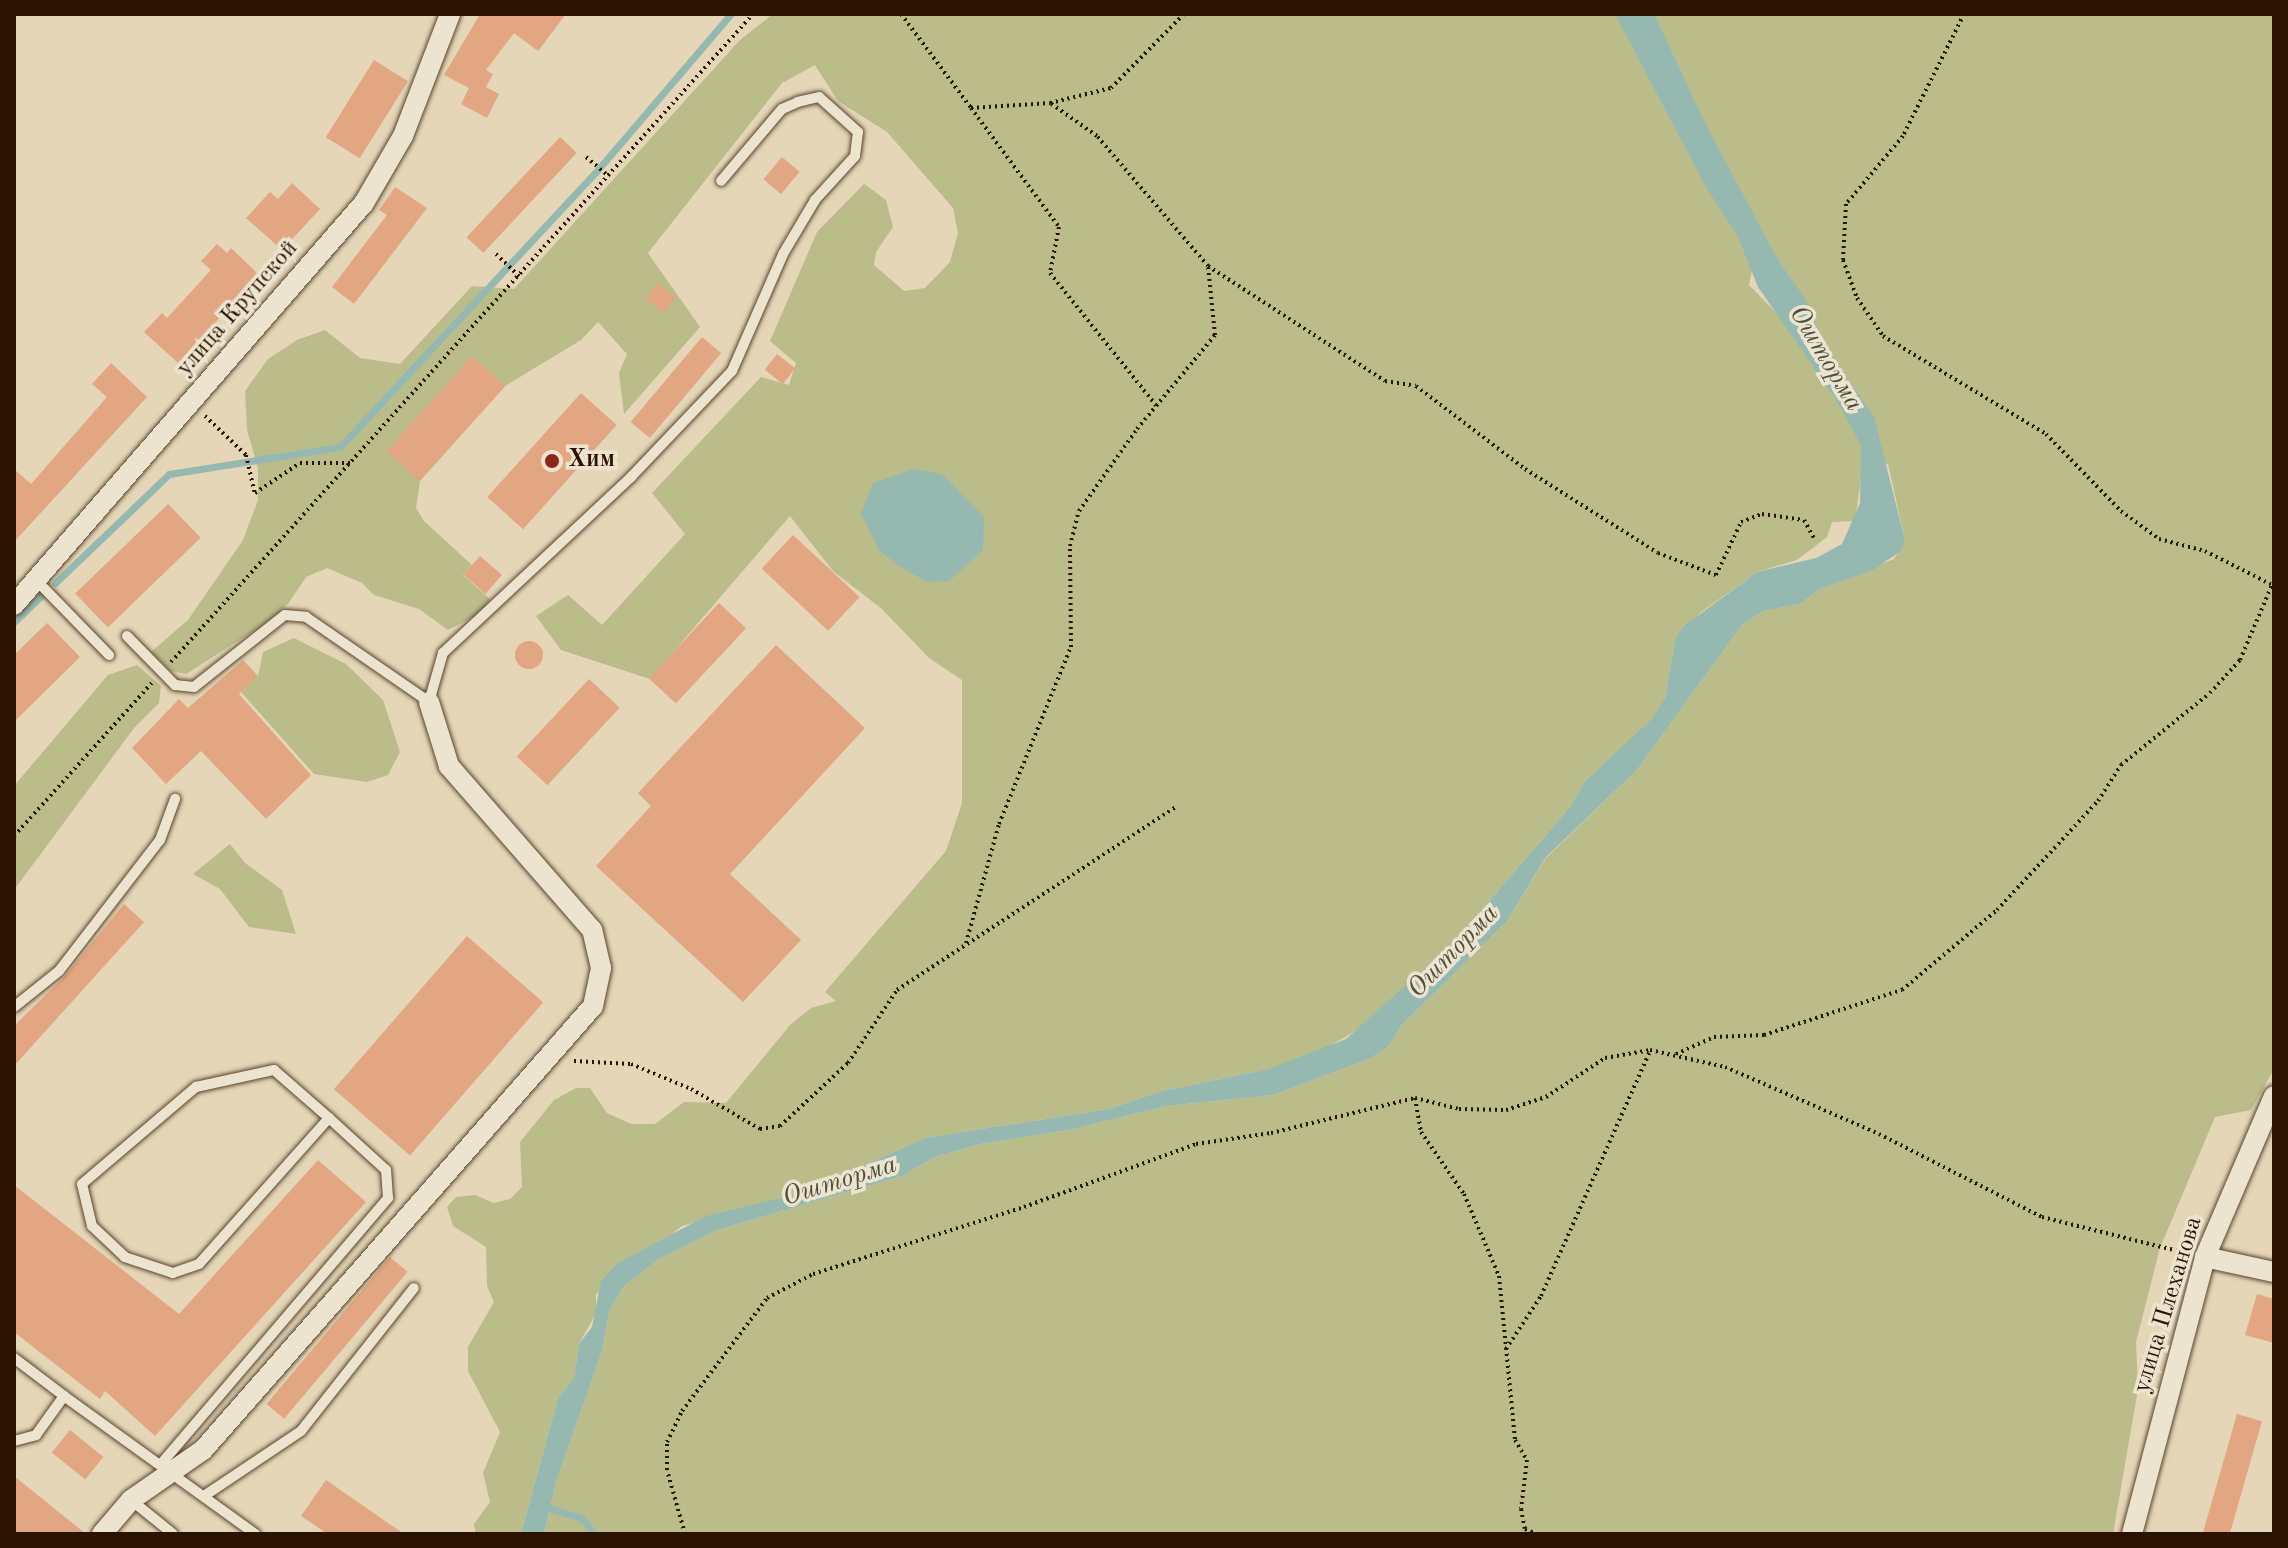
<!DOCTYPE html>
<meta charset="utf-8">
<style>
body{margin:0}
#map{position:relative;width:2288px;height:1548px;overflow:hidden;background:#e4d6b7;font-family:"Old Standard TT",serif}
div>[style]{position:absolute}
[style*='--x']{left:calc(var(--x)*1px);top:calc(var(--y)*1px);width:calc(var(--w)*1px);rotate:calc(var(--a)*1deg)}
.green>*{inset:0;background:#babc8a}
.water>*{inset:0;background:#95b9b1}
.stream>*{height:7px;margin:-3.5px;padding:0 3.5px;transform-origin:3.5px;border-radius:3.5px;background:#95b9b1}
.building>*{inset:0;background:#e3a682;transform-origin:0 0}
.round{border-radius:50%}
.path>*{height:4px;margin-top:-2px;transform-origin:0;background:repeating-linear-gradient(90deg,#2a1300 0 2px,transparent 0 6px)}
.roads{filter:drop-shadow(0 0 2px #58442e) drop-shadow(0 0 2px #58442e)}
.lane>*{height:10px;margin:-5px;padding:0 5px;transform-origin:5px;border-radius:5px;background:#ede4d0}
.street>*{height:20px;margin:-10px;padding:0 10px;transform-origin:10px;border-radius:10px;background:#ede4d0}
.dots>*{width:22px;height:22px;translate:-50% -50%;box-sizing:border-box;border:4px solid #ede4d0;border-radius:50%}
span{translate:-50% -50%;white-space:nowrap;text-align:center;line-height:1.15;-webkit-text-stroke:7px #ede4d0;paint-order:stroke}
.street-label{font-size:24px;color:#2a1300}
.poi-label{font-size:24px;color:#2a1300;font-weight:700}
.left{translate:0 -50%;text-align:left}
.water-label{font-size:26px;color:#4f4d3e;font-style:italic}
.frame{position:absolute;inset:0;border:16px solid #2a1300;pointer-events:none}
</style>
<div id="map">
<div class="green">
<div style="clip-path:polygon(evenodd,773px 14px,2274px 14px,2274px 1069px,2251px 1110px,2215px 1117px,2160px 1248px,2136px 1342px,2138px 1389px,2113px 1534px,544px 1534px,556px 1482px,602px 1351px,609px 1311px,624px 1286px,659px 1259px,717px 1230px,902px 1176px,935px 1157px,980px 1144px,1069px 1130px,1166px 1106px,1273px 1095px,1369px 1059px,1389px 1046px,1402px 1025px,1507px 921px,1546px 858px,1636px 771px,1742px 625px,1763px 611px,1800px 604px,1820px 589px,1894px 559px,1905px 540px,1888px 464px,1862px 470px,1855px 521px,1832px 522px,1827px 537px,1797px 560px,1757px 572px,1700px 613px,1675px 639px,1665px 698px,1653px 719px,1585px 781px,1570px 807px,1455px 941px,1369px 1023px,1314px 1055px,1269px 1069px,1162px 1091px,1109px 1109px,925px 1138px,802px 1193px,682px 1226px,596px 1294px,596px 1313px,579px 1344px,574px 1378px,558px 1398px,521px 1534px,476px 1534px,474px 1524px,490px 1502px,483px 1473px,500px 1432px,468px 1371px,468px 1347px,494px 1302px,487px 1286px,486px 1247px,453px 1226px,447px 1207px,456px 1197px,475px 1195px,494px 1203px,510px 1199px,522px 1187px,520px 1142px,554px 1100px,576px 1088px,590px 1088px,607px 1113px,631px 1124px,655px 1124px,684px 1102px,726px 1103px,790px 1025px,811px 1008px,836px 1001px,825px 992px,946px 851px,962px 803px,962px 680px,929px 658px,882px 609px,833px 571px,790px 516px,650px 679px,561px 650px,536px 616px,568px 595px,602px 625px,685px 534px,652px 493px,761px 377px,789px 385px,796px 363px,770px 341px,817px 232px,864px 184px,886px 200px,893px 227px,876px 252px,874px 265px,904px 291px,925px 288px,950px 262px,958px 233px,953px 208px,887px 132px,838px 101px,815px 65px,782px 83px,648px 253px,700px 327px,624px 414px,619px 373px,627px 354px,598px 322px,581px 340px,505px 386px,472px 356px,389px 451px,420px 481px,416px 508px,424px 521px,472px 565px,463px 575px,490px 599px,481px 613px,448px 630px,419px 609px,374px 595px,362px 583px,327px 568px,306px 577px,288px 604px,266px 623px,186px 674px,171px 671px,151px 652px,188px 620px,243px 540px,258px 500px,258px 468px,247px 430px,245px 391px,268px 359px,297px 340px,325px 330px,360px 358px,400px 364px,472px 286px,514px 289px,740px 40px,773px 14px,1752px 270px,1787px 324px,1749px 285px,1752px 270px)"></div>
<div style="clip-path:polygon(294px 638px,346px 664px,383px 700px,400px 752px,388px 775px,367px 782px,314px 774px,241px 692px,258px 676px,263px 652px)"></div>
<div style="clip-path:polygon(137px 665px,161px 686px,159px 703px,134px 728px,14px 890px,14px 786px,108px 675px)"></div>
<div style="clip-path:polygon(230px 844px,245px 863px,282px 890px,296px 934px,249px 927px,220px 889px,193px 874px)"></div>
</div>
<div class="water">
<div style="clip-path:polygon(1615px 14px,1654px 14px,1707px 127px,1778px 260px,1806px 300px,1825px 346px,1874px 417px,1905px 540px,1901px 551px,1873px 570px,1820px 589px,1800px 604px,1763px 611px,1742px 625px,1636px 771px,1546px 857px,1507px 921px,1402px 1025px,1389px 1046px,1369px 1059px,1273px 1095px,1166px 1106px,1069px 1130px,980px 1144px,935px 1157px,902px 1176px,717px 1230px,659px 1259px,624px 1286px,609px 1311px,602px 1351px,556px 1482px,544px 1534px,521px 1534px,558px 1398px,574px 1378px,579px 1344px,592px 1327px,601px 1281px,618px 1263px,706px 1216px,802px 1193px,925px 1138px,1109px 1109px,1162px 1091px,1269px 1069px,1346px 1039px,1455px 941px,1570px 807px,1585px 781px,1652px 719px,1665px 698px,1675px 639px,1684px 626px,1757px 572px,1816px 558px,1842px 544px,1860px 503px,1861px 445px,1837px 401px,1758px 287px,1738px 237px,1706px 187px)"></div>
<div style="clip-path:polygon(914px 469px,942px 474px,984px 517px,983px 550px,949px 581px,927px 582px,899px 566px,880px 551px,861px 514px,873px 483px)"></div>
</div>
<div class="stream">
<div style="--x:55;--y:583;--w:158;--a:-43.7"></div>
<div style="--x:169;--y:474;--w:173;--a:-9"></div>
<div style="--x:340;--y:447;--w:374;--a:-47.1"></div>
<div style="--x:595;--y:173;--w:209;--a:-49.5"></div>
<div style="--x:14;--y:622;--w:37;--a:-44"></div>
<div style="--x:542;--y:1506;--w:42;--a:16.7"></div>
<div style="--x:582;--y:1518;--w:20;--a:53"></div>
</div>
<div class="building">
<div style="clip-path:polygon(480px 14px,566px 14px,538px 51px,514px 33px,486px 70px,493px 74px,486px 87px,499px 94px,487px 118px,461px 104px,469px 88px,444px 75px)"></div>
<div style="left:374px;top:60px;width:40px;height:91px;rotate:32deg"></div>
<div style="left:560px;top:137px;width:23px;height:137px;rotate:43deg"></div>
<div style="left:782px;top:157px;width:23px;height:29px;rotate:40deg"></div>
<div style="clip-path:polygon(292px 183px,320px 209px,282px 250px,246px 218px,270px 192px,278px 199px)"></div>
<div style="clip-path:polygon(395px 187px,427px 208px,354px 304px,332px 287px,387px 215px,379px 210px)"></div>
<div style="clip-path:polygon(217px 244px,227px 253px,231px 248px,259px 275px,178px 363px,144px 332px,162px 313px,167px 318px,211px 270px,201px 261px)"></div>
<div style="left:658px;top:283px;width:23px;height:20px;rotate:38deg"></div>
<div style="left:702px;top:337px;width:25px;height:111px;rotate:40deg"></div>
<div style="left:777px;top:354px;width:23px;height:20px;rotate:38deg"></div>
<div style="left:472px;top:356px;width:45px;height:128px;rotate:42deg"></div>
<div style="clip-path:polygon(111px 363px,147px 397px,14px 542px,14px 469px,31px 484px,107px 397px,92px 384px)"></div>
<div style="left:581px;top:393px;width:48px;height:140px;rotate:42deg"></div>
<div style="left:168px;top:504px;width:47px;height:129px;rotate:46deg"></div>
<div style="left:793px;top:535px;width:91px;height:46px;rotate:43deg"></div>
<div style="left:480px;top:556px;width:29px;height:25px;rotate:41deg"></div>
<div style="left:719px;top:603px;width:37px;height:103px;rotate:43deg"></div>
<div style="clip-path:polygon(47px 623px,80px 657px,14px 722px,14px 655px)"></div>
<div class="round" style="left:515px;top:641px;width:28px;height:28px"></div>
<div style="clip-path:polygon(776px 645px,865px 728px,730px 874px,801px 940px,743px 1002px,596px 866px,651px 806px,638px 793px)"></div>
<div style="clip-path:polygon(243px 660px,258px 676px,239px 694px,311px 775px,266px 819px,201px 751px,166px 784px,132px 748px,179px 699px,188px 708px)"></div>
<div style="left:589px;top:679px;width:42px;height:106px;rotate:43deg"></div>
<div style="clip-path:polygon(124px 904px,144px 922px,14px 1066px,14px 1026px,65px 976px)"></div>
<div style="left:467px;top:936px;width:101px;height:203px;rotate:41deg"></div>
<div style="clip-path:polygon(318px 1160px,366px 1202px,155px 1436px,105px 1391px,100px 1399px,14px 1332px,14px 1185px,179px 1314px)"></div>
<div style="left:390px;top:1257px;width:23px;height:192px;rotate:40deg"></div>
<div style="clip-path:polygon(2257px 1294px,2274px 1299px,2274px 1343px,2245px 1335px)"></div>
<div style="left:2237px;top:1414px;width:26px;height:124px;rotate:16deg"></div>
<div style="left:70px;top:1430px;width:43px;height:29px;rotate:39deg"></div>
<div style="clip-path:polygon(14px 1476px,86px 1534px,14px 1534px)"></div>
<div style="clip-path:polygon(326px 1480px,404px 1534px,327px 1534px,316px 1526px,301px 1516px)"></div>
</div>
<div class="path">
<div style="--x:901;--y:14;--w:117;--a:53.3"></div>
<div style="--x:971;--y:108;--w:79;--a:-3.6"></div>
<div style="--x:1050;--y:103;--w:63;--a:-13.8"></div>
<div style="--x:1111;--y:88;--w:104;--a:-45.4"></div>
<div style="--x:1964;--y:14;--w:136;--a:116.6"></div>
<div style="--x:1903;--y:136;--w:89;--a:130"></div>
<div style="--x:1846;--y:204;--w:56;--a:93.1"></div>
<div style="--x:1843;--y:260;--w:40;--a:69.8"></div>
<div style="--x:1857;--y:298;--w:46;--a:55.6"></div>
<div style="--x:1883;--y:336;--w:190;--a:31"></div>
<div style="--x:2046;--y:434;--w:107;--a:45.8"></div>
<div style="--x:2121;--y:511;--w:47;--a:36.4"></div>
<div style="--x:2159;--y:539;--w:48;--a:14.6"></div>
<div style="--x:2205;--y:551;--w:77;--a:26.9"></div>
<div style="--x:971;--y:108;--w:148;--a:53.5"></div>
<div style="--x:1059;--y:227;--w:47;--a:101.1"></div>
<div style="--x:1050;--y:273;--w:173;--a:51.3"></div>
<div style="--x:586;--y:157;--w:30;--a:40"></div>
<div style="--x:496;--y:254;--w:32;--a:44"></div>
<div style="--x:1208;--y:266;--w:211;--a:33"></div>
<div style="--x:1385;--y:381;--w:31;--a:9"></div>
<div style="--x:1416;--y:386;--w:137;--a:37.3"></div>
<div style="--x:1525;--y:469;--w:157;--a:32.3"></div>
<div style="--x:1658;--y:553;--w:62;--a:20.8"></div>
<div style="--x:1716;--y:575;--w:59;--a:-64.7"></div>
<div style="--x:1741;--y:522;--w:22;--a:-21"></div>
<div style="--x:1762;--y:514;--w:42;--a:8.1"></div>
<div style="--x:1804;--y:520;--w:21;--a:61"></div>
<div style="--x:205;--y:416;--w:57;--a:43.6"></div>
<div style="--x:246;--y:455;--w:39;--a:77"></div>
<div style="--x:255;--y:493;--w:54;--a:-33.7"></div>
<div style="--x:300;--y:463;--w:51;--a:0"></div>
<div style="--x:171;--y:662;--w:871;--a:-48.07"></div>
<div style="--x:14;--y:836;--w:206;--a:-48"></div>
<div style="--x:966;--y:943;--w:123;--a:-74.5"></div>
<div style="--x:999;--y:824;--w:191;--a:-67.9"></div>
<div style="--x:1071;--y:647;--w:101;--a:-90.6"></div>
<div style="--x:1070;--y:546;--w:36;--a:-76"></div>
<div style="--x:1079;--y:511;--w:100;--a:-54.7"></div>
<div style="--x:1137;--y:429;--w:122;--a:-50.3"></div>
<div style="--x:1215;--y:335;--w:69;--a:-95.8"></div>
<div style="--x:1208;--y:266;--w:171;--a:-130.5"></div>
<div style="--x:1097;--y:136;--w:57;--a:-144.9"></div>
<div style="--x:1676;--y:1054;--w:42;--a:-24.1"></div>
<div style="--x:1714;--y:1037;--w:50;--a:-2.3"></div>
<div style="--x:1764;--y:1035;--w:145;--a:-18.1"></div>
<div style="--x:1902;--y:990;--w:124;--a:-40.1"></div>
<div style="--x:1997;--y:910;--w:149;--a:-47.2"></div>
<div style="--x:2098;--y:801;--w:43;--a:-57.4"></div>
<div style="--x:2121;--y:765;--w:114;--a:-39"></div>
<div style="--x:2210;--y:693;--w:45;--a:-47.7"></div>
<div style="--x:2240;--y:660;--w:82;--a:-66.9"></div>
<div style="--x:574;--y:1061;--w:57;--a:3"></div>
<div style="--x:631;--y:1064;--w:65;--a:22.6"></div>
<div style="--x:691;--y:1089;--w:80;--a:30.1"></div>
<div style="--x:760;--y:1129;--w:20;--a:-9"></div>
<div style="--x:780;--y:1126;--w:93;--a:-42.8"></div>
<div style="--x:848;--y:1063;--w:88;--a:-56.1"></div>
<div style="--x:897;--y:990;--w:335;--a:-33.3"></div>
<div style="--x:1415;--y:1098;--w:35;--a:80"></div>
<div style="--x:1421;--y:1132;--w:75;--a:55.3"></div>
<div style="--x:1464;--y:1194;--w:89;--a:66.9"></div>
<div style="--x:1499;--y:1276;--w:165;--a:84.4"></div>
<div style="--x:1515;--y:1440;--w:23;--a:59"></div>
<div style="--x:1527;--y:1460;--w:49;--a:97"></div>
<div style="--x:1521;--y:1509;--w:20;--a:79"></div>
<div style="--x:1525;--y:1529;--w:13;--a:23"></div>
<div style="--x:1506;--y:1349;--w:64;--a:-56.6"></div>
<div style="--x:1541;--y:1296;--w:268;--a:-66"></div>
<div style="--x:685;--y:1534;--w:66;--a:-105.7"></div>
<div style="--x:667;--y:1470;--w:28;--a:-90"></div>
<div style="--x:667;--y:1442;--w:34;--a:-64"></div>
<div style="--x:682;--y:1411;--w:141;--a:-53"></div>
<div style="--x:767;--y:1298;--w:52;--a:-27.6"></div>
<div style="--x:813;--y:1274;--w:221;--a:-17.6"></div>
<div style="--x:1024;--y:1207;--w:183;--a:-20.1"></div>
<div style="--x:1196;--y:1144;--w:76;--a:-8.3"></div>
<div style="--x:1271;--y:1133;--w:148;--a:-13.7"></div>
<div style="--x:1415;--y:1098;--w:45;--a:14"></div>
<div style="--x:1459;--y:1109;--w:47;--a:1.2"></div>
<div style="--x:1506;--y:1110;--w:42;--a:-18"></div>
<div style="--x:1546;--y:1097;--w:71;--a:-33.5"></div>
<div style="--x:1605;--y:1058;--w:46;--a:-10.1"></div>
<div style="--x:1650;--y:1050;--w:77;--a:12.8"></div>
<div style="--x:1725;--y:1067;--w:168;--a:23.5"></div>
<div style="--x:1879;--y:1134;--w:183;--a:27"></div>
<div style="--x:2042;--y:1217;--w:147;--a:14.1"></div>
</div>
<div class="roads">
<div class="lane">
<div style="--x:38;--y:582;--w:102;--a:45.8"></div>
<div style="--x:127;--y:636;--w:69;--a:45.6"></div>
<div style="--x:175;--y:685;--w:19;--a:6"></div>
<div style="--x:194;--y:687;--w:116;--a:-38.4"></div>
<div style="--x:285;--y:615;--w:21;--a:5"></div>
<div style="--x:306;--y:617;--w:150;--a:34.6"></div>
<div style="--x:429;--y:702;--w:51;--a:-74.1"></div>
<div style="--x:443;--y:653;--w:258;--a:-43.1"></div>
<div style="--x:631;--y:477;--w:146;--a:-46.4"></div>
<div style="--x:732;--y:371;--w:128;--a:-66.4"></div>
<div style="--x:783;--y:254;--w:63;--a:-59.3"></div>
<div style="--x:815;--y:200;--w:59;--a:-47.7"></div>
<div style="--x:855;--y:156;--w:24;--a:-83"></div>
<div style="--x:858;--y:132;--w:52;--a:-138.1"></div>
<div style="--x:819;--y:97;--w:22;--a:167"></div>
<div style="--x:798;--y:102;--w:17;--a:156"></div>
<div style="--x:782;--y:109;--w:94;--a:130.3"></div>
<div style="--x:14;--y:1007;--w:58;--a:-38.7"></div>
<div style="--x:59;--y:971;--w:165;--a:-52.4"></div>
<div style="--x:160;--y:840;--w:44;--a:-69.9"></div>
<div style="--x:14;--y:1358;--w:63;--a:37.2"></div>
<div style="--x:14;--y:1441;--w:23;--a:-15"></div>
<div style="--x:36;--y:1435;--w:48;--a:-54.3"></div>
<div style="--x:64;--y:1396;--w:236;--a:35.8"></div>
<div style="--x:161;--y:1464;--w:350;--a:-49.5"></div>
<div style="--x:388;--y:1198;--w:28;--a:-94"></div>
<div style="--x:386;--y:1170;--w:77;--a:-137.6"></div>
<div style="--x:329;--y:1118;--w:195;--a:131.7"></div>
<div style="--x:199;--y:1264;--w:28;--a:161"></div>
<div style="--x:173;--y:1273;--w:51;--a:-161.6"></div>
<div style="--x:125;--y:1257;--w:45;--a:-136.8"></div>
<div style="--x:92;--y:1226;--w:43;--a:-103.4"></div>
<div style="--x:82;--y:1184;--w:150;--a:-40.4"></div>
<div style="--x:196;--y:1087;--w:80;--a:-12.3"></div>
<div style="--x:274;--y:1070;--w:73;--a:41.1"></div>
<div style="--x:204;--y:1496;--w:117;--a:-33.8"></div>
<div style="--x:301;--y:1431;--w:182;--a:-51.7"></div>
<div style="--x:131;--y:1500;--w:54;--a:39"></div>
</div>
<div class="street">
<div style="--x:14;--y:605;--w:533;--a:-48.96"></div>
<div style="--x:364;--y:203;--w:78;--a:-59.8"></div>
<div style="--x:403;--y:136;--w:131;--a:-68.9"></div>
<div style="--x:2205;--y:1257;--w:71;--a:12.3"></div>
<div style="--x:102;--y:1534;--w:45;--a:-49.5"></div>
<div style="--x:131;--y:1500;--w:88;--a:-34.8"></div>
<div style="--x:203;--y:1450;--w:591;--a:-48.7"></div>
<div style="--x:593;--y:1006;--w:39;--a:-78"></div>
<div style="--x:601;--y:968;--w:39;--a:-103"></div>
<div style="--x:592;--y:930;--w:218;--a:-131.1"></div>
<div style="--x:449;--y:766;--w:67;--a:-107.4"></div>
<div style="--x:2132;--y:1534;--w:286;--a:-75.2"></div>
<div style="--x:2205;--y:1257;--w:175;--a:-66.8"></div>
</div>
</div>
<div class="dots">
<div style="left:552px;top:461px;background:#8f2418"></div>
</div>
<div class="street-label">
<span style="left:238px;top:309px;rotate:-49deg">улица Крупской</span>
<span style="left:2169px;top:1305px;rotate:-73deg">улица Плеханова</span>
</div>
<div class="poi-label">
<span class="left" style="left:568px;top:461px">Хим</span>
</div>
<div class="water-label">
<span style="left:1825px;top:359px;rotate:59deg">Ошторма</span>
<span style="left:1454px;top:952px;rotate:-46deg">Ошторма</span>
<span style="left:840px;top:1182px;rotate:-17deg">Ошторма</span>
</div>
<div class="frame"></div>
</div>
